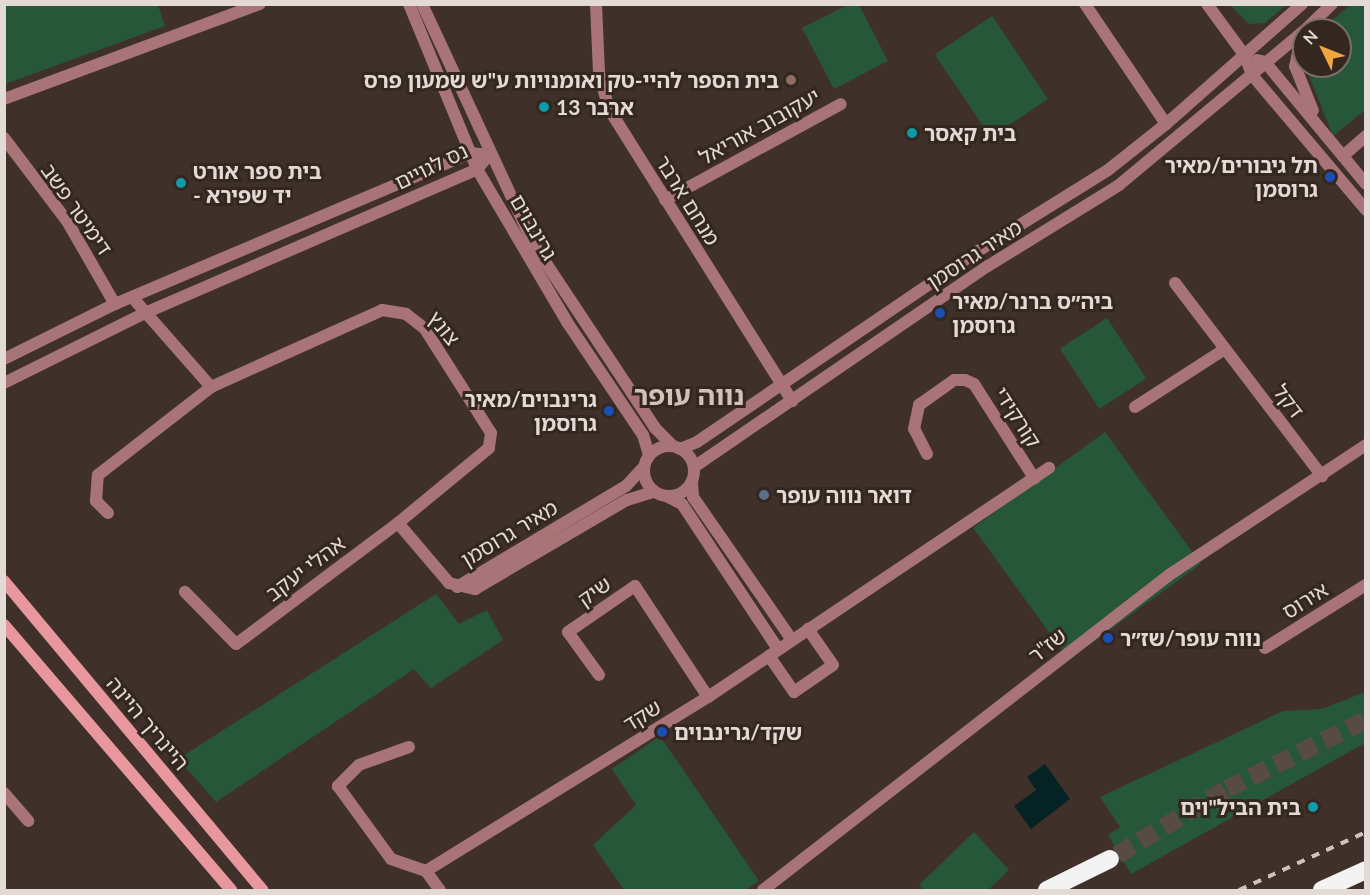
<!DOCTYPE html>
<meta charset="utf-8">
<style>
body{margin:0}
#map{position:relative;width:1370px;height:895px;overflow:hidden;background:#3f312a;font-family:Lato,"Noto Sans Hebrew",sans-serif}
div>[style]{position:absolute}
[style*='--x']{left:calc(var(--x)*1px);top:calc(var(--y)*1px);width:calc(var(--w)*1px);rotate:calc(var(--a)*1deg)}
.green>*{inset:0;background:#275739;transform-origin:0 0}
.water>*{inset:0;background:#052224}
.motorway-tunnel>*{height:18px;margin-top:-9px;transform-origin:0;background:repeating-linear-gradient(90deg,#584a44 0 18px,transparent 0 27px)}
.minor>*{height:12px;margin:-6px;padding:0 6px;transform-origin:6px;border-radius:6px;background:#a87478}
.tertiary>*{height:12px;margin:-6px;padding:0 6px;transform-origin:6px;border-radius:6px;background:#a87478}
.tertiary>.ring{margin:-6px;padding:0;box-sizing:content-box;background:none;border:12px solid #a87478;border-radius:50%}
.secondary>*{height:12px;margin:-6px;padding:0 6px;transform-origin:6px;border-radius:6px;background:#e8979e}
.motorway>*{height:18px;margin:-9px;padding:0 9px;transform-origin:9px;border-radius:9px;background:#f3f3f3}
.rail>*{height:4px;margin-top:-2px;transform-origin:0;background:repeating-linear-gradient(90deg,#cec4bf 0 8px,transparent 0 16px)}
.dots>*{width:16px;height:16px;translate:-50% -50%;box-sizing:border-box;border:3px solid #342720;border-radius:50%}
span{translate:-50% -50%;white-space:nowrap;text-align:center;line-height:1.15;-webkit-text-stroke:6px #342720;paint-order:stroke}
.poi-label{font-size:21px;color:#e3d9d5;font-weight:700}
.right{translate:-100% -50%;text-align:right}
.left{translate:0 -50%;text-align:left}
.street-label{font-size:21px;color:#e3d9d5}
.district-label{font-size:27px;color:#d4c2b9;font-weight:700}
.frame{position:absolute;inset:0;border:6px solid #e3d9d5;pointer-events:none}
.north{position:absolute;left:1292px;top:18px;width:60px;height:60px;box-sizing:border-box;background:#342720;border:2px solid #7a6e68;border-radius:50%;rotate:313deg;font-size:16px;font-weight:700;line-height:24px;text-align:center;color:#e3d9d5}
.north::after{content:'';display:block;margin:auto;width:21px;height:27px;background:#efa73e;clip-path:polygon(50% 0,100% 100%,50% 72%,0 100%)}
</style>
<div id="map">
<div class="green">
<div style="clip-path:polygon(5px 4px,158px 5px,165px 26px,5px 84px)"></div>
<div style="clip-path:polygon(847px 5px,859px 5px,888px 61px,834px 89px,802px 28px)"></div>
<div style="clip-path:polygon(1230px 5px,1286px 5px,1265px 23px,1249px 24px)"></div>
<div style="clip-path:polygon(1350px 5px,1365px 5px,1365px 110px,1333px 136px,1305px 66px,1340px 66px,1340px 30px,1321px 30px)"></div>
<div style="left:992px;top:16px;width:100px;height:69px;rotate:56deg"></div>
<div style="left:1107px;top:318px;width:72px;height:56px;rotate:57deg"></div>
<div style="left:1105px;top:432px;width:163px;height:163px;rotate:54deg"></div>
<div style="clip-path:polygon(436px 594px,459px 624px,487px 610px,503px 640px,431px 688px,414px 669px,216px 802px,178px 759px)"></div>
<div style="clip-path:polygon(1365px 692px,1365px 743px,1131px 874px,1108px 835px,1120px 827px,1100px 797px,1283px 711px,1322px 709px)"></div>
<div style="clip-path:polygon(660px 736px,759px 881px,745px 890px,624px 890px,593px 845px,636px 805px,612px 769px)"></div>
<div style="clip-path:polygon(974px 832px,1009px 870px,988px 890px,924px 890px,919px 885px)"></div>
</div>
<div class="water">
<div style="clip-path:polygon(1045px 764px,1070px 799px,1031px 829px,1014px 806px,1036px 790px,1027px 777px)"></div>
</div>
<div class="motorway-tunnel">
<div style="--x:1117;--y:855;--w:128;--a:-31"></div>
<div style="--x:1227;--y:789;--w:155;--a:-26.4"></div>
</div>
<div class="minor">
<div style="--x:596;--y:4;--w:70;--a:87.5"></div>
<div style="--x:599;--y:74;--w:36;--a:74"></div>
<div style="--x:609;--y:109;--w:345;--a:57.9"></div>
<div style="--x:1085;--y:4;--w:145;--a:56"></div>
<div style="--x:4;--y:99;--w:273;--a:-20.4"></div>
<div style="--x:4;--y:138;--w:104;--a:52.8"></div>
<div style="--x:67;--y:221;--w:96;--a:60"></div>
<div style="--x:1343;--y:156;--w:30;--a:-41"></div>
<div style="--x:665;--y:200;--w:200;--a:-28.6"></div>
<div style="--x:1175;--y:283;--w:243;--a:52.7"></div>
<div style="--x:132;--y:297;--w:120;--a:48.7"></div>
<div style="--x:211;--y:387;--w:188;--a:-24.2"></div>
<div style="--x:382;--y:310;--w:24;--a:9"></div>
<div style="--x:406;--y:314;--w:24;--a:38"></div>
<div style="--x:425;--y:329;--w:123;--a:57.6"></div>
<div style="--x:491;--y:433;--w:15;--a:98"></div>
<div style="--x:489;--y:448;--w:118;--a:140.5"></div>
<div style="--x:398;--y:523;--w:202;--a:143.2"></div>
<div style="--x:236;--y:644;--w:73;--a:-134.4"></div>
<div style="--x:1135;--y:407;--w:107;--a:-32.8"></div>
<div style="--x:927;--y:454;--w:28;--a:-117"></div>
<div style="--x:914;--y:429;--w:25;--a:-78"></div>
<div style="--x:919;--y:405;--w:43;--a:-35.5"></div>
<div style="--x:954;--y:380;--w:11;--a:0"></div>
<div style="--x:965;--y:380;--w:10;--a:24"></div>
<div style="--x:974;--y:384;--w:112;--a:57.4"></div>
<div style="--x:692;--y:482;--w:15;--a:86"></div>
<div style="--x:693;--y:497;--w:174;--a:55.3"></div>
<div style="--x:668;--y:497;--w:16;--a:27"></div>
<div style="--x:682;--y:504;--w:174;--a:56.5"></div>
<div style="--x:108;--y:513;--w:17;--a:-135"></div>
<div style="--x:96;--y:501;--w:26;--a:-86"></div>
<div style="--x:98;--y:475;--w:143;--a:-37.9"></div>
<div style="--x:398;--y:523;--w:79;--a:49.6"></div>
<div style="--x:449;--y:583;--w:27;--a:13"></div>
<div style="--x:475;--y:589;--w:176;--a:-30.4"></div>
<div style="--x:627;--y:500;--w:28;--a:-17"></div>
<div style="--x:457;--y:587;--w:197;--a:-30.9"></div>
<div style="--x:626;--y:486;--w:26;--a:-47"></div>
<div style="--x:1265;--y:648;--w:119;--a:-32"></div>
<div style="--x:769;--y:656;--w:44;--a:55.2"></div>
<div style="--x:794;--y:692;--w:47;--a:-34.7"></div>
<div style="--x:833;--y:665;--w:44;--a:-124.8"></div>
<div style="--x:599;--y:675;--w:53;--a:-125.8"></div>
<div style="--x:568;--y:632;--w:81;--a:-34.5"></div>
<div style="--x:635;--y:586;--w:133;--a:56.7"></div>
<div style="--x:409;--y:747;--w:53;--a:160.2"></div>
<div style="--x:359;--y:765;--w:30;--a:135"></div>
<div style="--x:338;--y:786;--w:90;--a:54"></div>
<div style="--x:391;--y:859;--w:37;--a:19"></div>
<div style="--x:426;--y:871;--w:331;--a:-31.7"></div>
<div style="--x:708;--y:697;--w:411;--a:-33.9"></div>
<div style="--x:4;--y:793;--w:37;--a:49"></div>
<div style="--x:426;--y:871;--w:24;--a:54"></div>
<div style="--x:763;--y:890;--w:514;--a:-37.81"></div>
<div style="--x:1169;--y:575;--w:236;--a:-33.4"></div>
</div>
<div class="tertiary">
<div style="--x:409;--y:4;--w:178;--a:67.6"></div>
<div style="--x:477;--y:169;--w:178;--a:59.5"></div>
<div style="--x:567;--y:322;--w:136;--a:56.1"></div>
<div style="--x:643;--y:435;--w:21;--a:73"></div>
<div style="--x:422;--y:4;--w:266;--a:65.1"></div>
<div style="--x:534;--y:245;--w:219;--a:56.5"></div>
<div style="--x:655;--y:428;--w:25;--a:45"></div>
<div style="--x:1207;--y:4;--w:64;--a:53.8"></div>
<div style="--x:1245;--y:56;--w:20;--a:70"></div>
<div style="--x:1252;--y:75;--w:177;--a:49.8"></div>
<div style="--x:1305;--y:30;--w:37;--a:-44"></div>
<div style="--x:1302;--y:34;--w:33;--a:102"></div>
<div style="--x:1295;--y:66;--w:48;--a:68.2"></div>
<div style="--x:1257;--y:60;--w:8;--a:14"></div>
<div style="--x:1265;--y:62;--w:158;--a:50.4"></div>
<div style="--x:4;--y:359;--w:124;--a:-26.4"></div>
<div style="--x:115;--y:304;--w:387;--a:-23"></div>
<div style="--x:471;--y:153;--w:18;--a:6"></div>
<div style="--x:4;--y:383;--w:157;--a:-26.4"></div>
<div style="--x:145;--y:313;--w:362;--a:-23.4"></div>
<div style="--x:477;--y:169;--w:18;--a:-49"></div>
<div class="ring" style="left:644px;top:446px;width:38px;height:38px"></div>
<div style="--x:680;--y:449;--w:18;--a:-22"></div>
<div style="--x:697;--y:442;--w:340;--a:-34.2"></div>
<div style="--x:978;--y:251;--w:153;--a:-31.9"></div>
<div style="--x:1108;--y:170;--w:74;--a:-38.4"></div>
<div style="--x:1166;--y:124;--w:181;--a:-41.4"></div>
<div style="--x:694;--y:467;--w:356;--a:-34.4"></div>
<div style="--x:988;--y:266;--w:154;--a:-31.7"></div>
<div style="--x:1119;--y:185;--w:241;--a:-39.8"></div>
</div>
<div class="secondary">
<div style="--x:4;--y:581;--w:403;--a:50.1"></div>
<div style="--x:4;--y:625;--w:349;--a:49.4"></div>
</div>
<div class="motorway">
<div style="--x:1047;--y:890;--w:70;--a:-26.2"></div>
<div style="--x:1322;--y:890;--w:48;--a:-24.4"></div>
</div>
<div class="rail">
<div style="--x:1239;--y:890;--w:140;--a:-24.5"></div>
</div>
<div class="dots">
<div style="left:791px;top:80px;background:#8d6e63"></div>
<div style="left:544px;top:107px;background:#0f9aa8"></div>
<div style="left:912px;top:133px;background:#0f9aa8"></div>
<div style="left:1330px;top:177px;background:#1a4fb4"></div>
<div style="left:181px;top:183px;background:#0f9aa8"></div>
<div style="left:940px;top:313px;background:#1a4fb4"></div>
<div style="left:609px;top:411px;background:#1a4fb4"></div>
<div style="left:764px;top:495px;background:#5c6f8a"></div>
<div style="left:1108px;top:638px;background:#1a4fb4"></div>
<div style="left:662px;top:732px;background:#1a4fb4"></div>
<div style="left:1313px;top:807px;background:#0f9aa8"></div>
</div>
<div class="poi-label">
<span class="right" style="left:779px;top:80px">בית הספר להיי-טק ואומנויות ע"ש שמעון פרס</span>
<span class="left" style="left:556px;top:107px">ארבר 13</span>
<span class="left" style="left:924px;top:133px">בית קאסר</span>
<span class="right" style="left:1318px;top:177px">תל גיבורים/מאיר<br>גרוסמן</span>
<span class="left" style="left:193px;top:183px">בית ספר אורט<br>- יד שפירא</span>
<span class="left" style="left:952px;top:313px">ביה״ס ברנר/מאיר<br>גרוסמן</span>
<span class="right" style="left:597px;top:411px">גרינבוים/מאיר<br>גרוסמן</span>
<span class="left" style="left:776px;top:495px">דואר נווה עופר</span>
<span class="left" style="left:1120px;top:638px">נווה עופר/שז״ר</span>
<span class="left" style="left:674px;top:732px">שקד/גרינבוים</span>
<span class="right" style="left:1301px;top:807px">בית הביל"וים</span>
</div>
<div class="street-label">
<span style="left:759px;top:126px;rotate:-29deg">יעקובוב אוריאל</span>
<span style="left:431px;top:166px;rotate:-26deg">נס לגויים</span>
<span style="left:688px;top:200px;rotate:58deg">מנחם ארבר</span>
<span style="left:77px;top:209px;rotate:55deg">דימיטר פשב</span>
<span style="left:534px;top:227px;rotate:60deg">גרינבוים</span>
<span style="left:974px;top:254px;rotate:-33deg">מאיר גרוסמן</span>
<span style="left:444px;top:328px;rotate:51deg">צונץ</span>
<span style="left:1289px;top:401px;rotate:53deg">דקל</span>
<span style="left:1018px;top:417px;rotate:57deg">קורקידי</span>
<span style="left:509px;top:533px;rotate:-31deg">מאיר גרוסמן</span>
<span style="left:305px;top:568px;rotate:-37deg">אהלי יעקב</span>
<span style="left:594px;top:591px;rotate:-35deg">שיק</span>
<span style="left:1305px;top:600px;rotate:-32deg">אירוס</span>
<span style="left:1047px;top:645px;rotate:-38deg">שז"ר</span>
<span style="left:642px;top:715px;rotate:-32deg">שקד</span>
<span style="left:148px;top:723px;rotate:50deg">היינריך היינה</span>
</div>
<div class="district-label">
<span style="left:689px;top:395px">נווה עופר</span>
</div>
<div class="frame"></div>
<div class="north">N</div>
</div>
